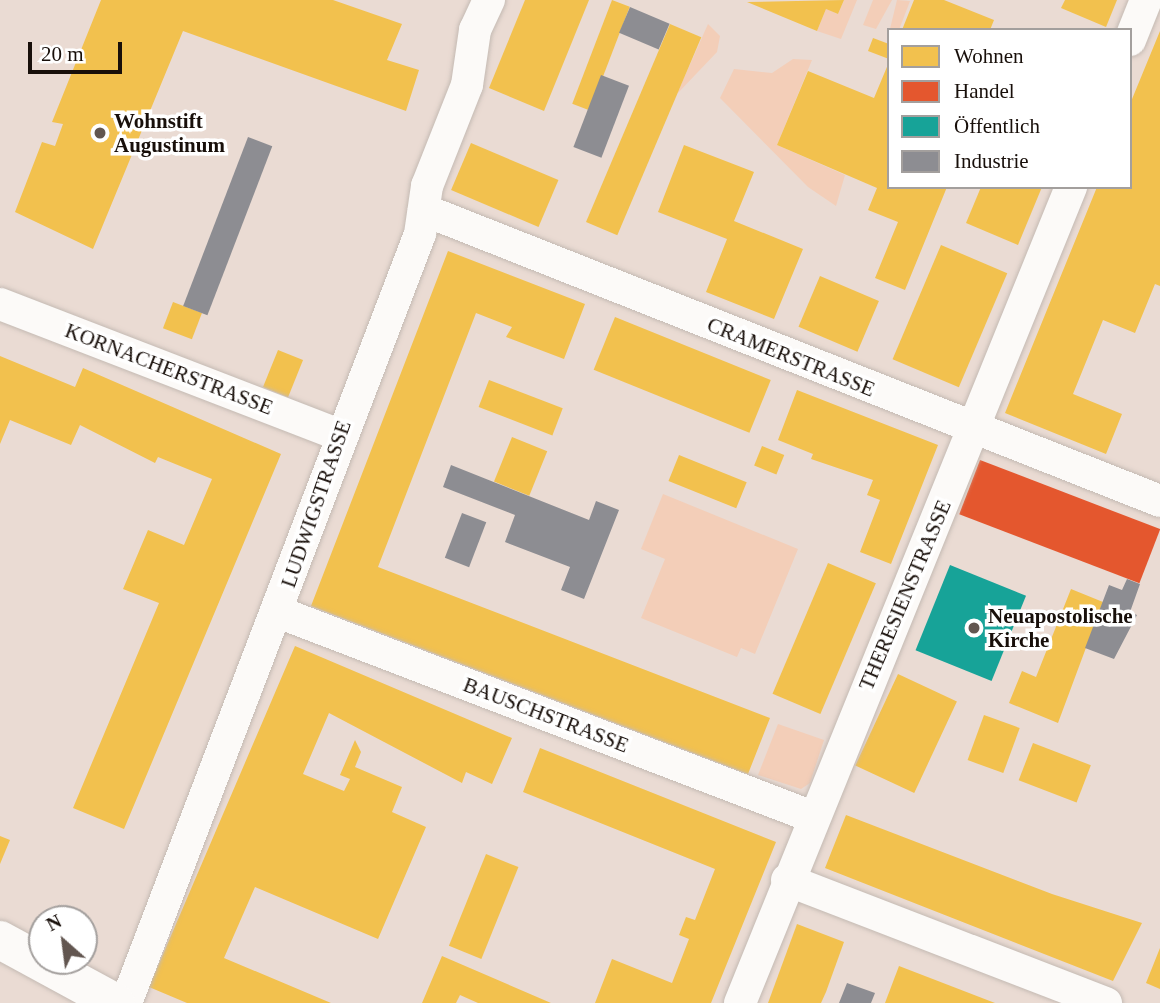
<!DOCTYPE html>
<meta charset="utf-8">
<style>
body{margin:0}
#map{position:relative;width:1160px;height:1003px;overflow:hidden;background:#eadbd3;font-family:"Times New Roman",serif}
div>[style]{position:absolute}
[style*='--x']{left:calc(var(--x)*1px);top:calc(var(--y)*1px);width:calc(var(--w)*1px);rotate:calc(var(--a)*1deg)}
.green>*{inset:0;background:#f3ceb8}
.homes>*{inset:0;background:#f2c14e;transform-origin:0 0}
.shops>*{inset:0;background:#e4572e;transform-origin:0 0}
.public>*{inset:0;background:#17a398;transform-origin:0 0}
.industry>*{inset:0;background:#8d8d92;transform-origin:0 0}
.roads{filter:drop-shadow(0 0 2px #c4bab3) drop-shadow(0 0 2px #c4bab3)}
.street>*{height:32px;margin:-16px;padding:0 16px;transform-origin:16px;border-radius:16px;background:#fcfaf8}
.primary>*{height:38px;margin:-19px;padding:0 19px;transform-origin:19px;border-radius:19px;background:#fcfaf8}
.dots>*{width:19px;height:19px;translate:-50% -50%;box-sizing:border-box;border:4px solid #fff;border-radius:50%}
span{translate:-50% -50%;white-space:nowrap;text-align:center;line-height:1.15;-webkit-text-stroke:7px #fff;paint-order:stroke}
.poi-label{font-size:21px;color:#180f0a;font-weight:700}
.left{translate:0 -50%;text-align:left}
.street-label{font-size:21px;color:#180f0a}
.legend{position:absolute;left:887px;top:28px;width:245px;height:161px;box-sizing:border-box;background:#fff;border:2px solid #a39f9d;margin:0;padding:9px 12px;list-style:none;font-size:21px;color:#180f0a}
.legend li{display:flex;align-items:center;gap:14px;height:35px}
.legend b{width:35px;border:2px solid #a39f9d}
.north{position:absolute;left:28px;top:905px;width:70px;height:70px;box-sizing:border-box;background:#fff;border:2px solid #a39f9d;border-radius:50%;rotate:332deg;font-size:19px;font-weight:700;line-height:28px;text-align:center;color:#180f0a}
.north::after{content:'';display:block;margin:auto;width:24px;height:32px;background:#625650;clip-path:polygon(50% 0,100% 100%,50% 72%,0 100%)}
.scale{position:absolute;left:28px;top:42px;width:94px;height:32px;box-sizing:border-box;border:4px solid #180f0a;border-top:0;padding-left:9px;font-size:21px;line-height:24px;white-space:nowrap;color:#180f0a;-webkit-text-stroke:5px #fff;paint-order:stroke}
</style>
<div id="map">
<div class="green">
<div style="clip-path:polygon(844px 0,857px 0,841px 39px,817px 31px,826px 9px,838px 14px)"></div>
<div style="clip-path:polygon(873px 0,892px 0,876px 29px,863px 25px)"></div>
<div style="clip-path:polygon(897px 0,910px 1px,899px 30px,889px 33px)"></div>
<div style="clip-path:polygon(708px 24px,720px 36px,717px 52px,677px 94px)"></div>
<div style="clip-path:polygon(793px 59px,812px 60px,777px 145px,845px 175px,836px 206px,808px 187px,720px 98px,734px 69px,772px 73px)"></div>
<div style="clip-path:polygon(663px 494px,798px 549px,755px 654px,741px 648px,737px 657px,641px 618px,665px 559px,641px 549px)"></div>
<div style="clip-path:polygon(778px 724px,824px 740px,810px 783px,801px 789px,758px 775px)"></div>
</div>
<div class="homes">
<div style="clip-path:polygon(101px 0,333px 0,402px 24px,387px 60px,419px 70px,406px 111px,183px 31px,93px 249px,15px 212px,42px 142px,55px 146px,63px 124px,52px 122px)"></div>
<div style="clip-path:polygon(525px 0,589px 0,544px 111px,489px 88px)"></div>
<div style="left:612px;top:0;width:19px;height:111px;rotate:21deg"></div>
<div style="clip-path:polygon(844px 0,838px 14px,826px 9px,817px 31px,747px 2px)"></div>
<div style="clip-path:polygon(914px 0,944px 0,994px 20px,990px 30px,902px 30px)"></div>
<div style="clip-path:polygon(1065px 0,1117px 0,1106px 27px,1061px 8px)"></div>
<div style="left:670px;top:24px;width:34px;height:215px;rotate:23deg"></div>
<div style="clip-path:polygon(1160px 31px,1160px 286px,1155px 284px,1135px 333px,1103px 320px,1073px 394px,1122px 414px,1106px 454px,1005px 413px,1097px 187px,1130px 187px,1130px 104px)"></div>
<div style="clip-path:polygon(873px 38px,889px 44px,889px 59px,868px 51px)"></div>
<div style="clip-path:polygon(889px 62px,889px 187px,947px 187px,905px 290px,875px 278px,898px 222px,868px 210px,877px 188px,777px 145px,808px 71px,874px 98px)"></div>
<div style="left:471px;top:143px;width:95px;height:51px;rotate:23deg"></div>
<div style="clip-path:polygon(684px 145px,754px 172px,734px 221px,803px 249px,774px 319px,706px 292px,727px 239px,658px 212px)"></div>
<div style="clip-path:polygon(981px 187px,1042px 187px,1018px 245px,966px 223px)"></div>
<div style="left:941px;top:245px;width:72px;height:124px;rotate:23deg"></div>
<div style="clip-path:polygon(448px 251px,585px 304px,564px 359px,506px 337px,512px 327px,476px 313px,378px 567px,770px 718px,748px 774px,311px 606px)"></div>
<div style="left:820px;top:276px;width:64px;height:55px;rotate:23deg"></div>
<div style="left:173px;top:302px;width:31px;height:28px;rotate:21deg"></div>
<div style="left:615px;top:317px;width:168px;height:57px;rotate:22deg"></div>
<div style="left:278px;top:350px;width:27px;height:40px;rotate:22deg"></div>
<div style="clip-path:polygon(0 356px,75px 387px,83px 368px,281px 454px,124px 829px,73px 808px,159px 603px,123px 589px,148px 530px,184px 545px,212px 479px,158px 457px,155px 463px,80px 425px,71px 445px,10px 420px,0 444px)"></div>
<div style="left:489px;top:380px;width:79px;height:29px;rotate:21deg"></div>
<div style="clip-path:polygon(797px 390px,938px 445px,891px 564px,860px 552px,880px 500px,867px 495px,873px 480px,811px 459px,813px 454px,778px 440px)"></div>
<div style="left:512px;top:437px;width:38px;height:48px;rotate:22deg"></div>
<div style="left:762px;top:446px;width:24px;height:21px;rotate:22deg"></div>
<div style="left:679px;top:455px;width:73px;height:28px;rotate:22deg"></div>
<div style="left:828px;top:563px;width:52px;height:142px;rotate:23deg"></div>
<div style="clip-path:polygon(1071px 589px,1103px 602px,1058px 723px,1009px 703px,1022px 671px,1036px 677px)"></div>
<div style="clip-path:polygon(295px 646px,512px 738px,492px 784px,466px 772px,462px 783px,329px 713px,303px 774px,344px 791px,350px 779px,340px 775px,355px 740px,361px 752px,355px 767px,402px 787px,392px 812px,426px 827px,378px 939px,255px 887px,224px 958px,331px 1003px,187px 1003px,149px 987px)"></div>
<div style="left:898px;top:674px;width:65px;height:101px;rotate:25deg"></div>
<div style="left:984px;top:715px;width:38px;height:48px;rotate:20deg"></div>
<div style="left:1033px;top:743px;width:62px;height:40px;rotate:21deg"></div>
<div style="clip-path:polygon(540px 748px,776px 842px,711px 1003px,595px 1003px,612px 959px,672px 983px,689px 939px,679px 935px,686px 917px,695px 920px,715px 869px,523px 792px)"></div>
<div style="clip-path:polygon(846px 815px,1052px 894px,1142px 923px,1113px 981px,825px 868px)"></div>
<div style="clip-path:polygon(0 836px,10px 840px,0 864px)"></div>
<div style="left:486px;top:854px;width:35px;height:99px;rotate:22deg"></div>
<div style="clip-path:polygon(797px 924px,844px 942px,826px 992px,821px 1003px,768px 1003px)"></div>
<div style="clip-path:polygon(1160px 948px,1160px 989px,1146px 983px)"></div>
<div style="clip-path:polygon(442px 956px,551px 1003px,478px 1003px,460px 995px,456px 1003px,422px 1003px)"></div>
<div style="clip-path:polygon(899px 966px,995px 1003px,885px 1003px)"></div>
</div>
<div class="shops">
<div style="left:980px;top:460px;width:193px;height:58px;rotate:21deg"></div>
</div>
<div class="public">
<div style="left:950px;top:565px;width:82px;height:92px;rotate:22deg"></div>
</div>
<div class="industry">
<div style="left:630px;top:7px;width:43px;height:28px;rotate:23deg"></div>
<div style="left:601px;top:75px;width:30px;height:77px;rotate:21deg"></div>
<div style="left:248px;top:137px;width:26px;height:181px;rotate:21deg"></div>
<div style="clip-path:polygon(451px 465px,589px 520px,596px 501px,619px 510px,584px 599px,561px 590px,570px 567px,505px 542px,515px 515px,443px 487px)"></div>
<div style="left:462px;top:513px;width:26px;height:48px;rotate:21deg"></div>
<div style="clip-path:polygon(1127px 579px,1140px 584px,1130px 612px,1137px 615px,1114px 659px,1085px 648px,1109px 585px,1122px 590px)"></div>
<div style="clip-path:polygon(847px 983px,875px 993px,871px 1003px,839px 1003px)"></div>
</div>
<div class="roads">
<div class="street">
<div style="--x:1130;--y:40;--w:43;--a:-68.2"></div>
<div style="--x:424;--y:210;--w:791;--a:21.57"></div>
<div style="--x:0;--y:304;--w:363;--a:21.1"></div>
<div style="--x:278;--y:612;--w:573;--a:20.97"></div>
<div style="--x:787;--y:880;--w:342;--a:21.1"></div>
<div style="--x:126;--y:1003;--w:823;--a:-69.08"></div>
<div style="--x:420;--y:234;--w:49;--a:-81.7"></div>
<div style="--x:427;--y:186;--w:109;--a:-68.4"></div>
<div style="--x:467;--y:85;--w:56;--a:-81.7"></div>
<div style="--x:475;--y:30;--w:33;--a:-65"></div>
<div style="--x:740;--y:1003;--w:881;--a:-67.92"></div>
</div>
<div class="primary">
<div style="--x:0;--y:940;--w:132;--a:28.5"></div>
</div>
</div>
<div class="dots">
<div style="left:100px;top:133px;background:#625650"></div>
<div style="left:974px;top:628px;background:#625650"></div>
</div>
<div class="poi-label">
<span class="left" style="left:114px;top:133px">Wohnstift<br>Augustinum</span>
<span class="left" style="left:988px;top:628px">Neuapostolische<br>Kirche</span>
</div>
<div class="street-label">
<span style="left:791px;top:357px;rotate:22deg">CRAMERSTRASSE</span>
<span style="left:169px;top:369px;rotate:21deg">KORNACHERSTRASSE</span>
<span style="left:316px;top:504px;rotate:-71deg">LUDWIGSTRASSE</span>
<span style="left:905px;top:595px;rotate:-67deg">THERESIENSTRASSE</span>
<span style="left:546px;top:715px;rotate:21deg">BAUSCHSTRASSE</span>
</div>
<ul class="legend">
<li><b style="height:19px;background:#f2c14e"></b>Wohnen</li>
<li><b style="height:19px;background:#e4572e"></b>Handel</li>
<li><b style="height:19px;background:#17a398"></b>Öffentlich</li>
<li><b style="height:19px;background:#8d8d92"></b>Industrie</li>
</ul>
<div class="north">N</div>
<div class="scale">20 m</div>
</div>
